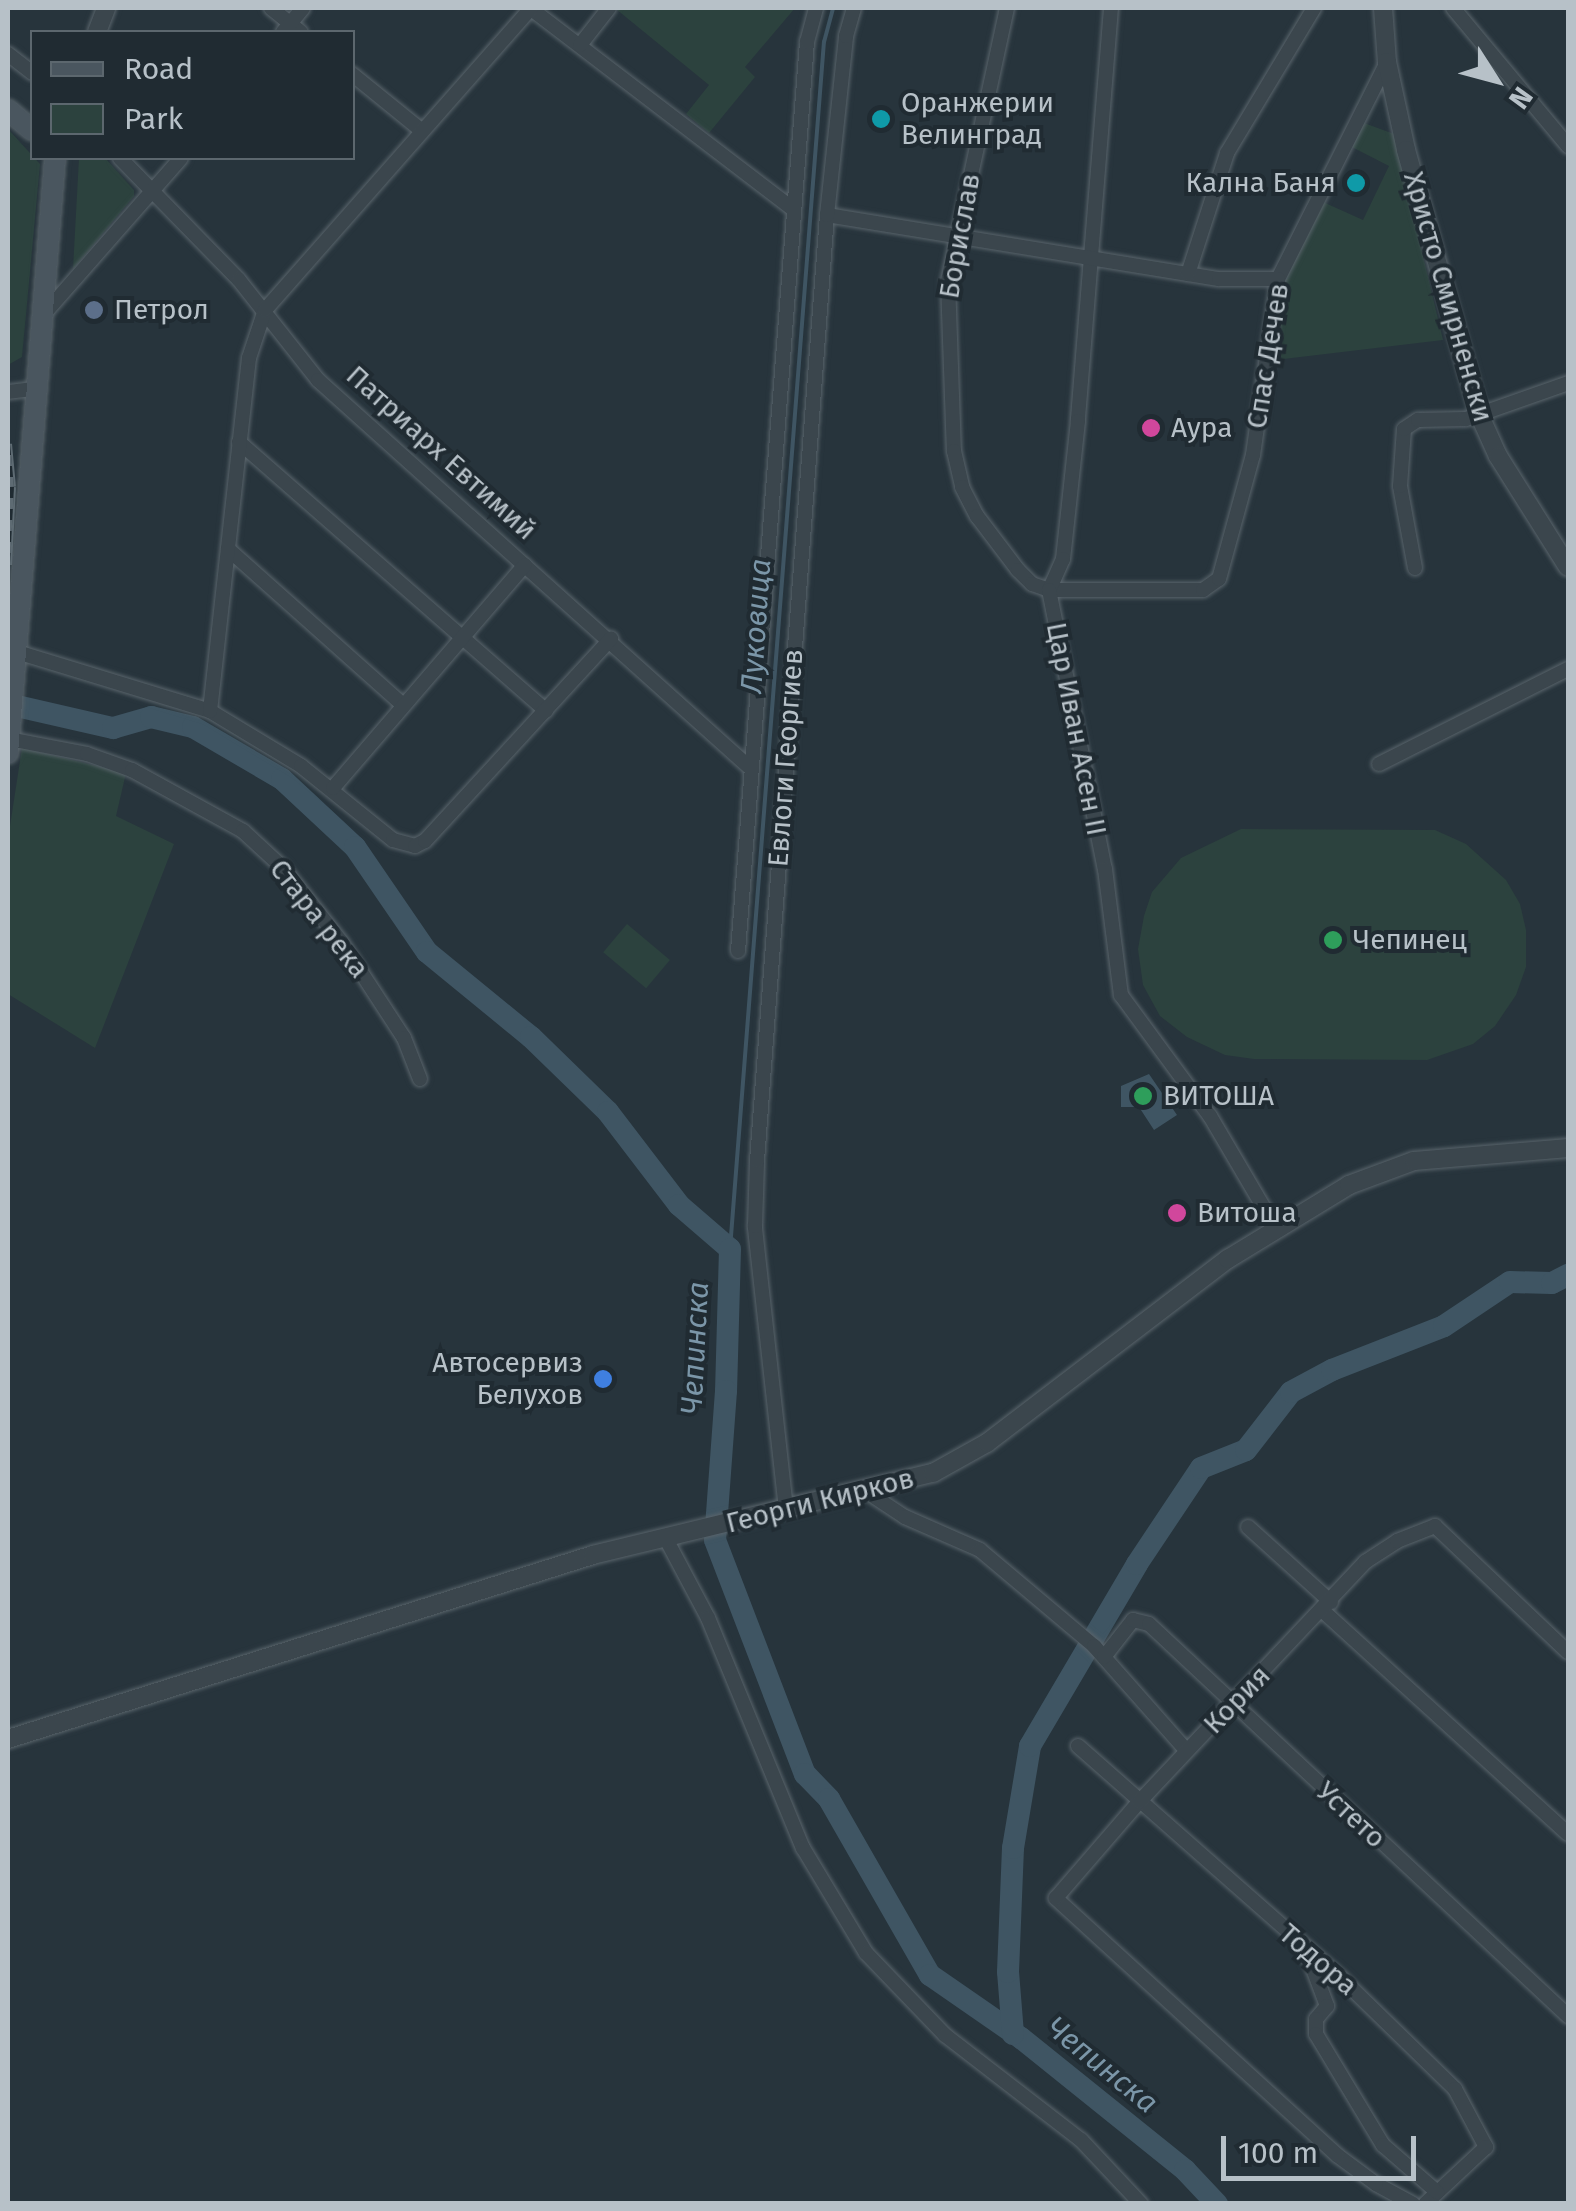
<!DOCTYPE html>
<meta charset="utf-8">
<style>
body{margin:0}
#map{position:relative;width:1576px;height:2211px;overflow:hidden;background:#27343c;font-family:"Fira Sans",sans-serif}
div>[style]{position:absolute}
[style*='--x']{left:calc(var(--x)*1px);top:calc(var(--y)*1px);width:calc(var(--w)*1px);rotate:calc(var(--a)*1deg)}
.green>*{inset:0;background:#2c423e;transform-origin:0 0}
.water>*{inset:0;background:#3f5563}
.stream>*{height:4px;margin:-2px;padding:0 2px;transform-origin:2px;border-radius:2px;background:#3f5563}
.river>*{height:22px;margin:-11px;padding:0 11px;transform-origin:11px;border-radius:11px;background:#3f5563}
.roads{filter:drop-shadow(0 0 2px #59646b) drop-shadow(0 0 2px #59646b)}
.minor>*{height:14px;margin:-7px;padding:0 7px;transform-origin:7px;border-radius:7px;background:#3b464d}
.tertiary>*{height:18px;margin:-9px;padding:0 9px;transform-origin:9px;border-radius:9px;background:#3b464d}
.secondary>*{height:20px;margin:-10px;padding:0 10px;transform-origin:10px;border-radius:10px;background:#4a565f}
.rail>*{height:8px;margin-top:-4px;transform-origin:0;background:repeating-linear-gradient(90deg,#202b32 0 11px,#5e6b73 0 22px);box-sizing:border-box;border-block:2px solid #5e6b73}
.dots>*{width:28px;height:28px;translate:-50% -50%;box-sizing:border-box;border:5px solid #202b32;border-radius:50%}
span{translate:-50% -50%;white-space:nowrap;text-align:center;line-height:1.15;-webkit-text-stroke:8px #202b32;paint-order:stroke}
.poi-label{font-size:28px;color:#b7c1c8}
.left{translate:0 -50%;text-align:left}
.right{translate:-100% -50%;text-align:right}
.street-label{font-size:28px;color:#b7c1c8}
.water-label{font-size:30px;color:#7b96a8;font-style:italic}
.frame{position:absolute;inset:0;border:10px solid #b7c1c8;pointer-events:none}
.legend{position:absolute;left:30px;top:30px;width:325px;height:130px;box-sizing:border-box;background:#202b32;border:2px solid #5c676e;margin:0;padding:12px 18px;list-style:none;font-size:30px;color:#b7c1c8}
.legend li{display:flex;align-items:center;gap:20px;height:50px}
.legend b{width:50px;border:2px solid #5c676e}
.north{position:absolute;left:1446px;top:30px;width:100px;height:100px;-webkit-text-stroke:8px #202b32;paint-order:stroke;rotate:126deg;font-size:28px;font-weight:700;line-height:40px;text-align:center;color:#b7c1c8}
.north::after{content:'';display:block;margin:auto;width:35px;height:45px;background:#b7c1c8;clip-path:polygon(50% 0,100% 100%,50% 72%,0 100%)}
.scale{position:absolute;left:1221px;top:2136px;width:195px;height:45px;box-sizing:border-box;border:5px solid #b7c1c8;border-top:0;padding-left:12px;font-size:30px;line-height:35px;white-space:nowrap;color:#b7c1c8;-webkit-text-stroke:8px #202b32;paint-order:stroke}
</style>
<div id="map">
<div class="green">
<div style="clip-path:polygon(795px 8px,745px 67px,755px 77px,709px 133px,686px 114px,709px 85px,616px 9px)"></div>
<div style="clip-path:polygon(1364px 123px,1394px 134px,1443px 340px,1275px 360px,1285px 281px,1323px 202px,1363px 220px,1389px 166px,1350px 146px)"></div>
<div style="clip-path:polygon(8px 129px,40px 164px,22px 357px,8px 365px)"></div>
<div style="clip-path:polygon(79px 158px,105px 158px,134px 190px,134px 196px,73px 269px)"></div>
<div style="clip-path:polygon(22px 748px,126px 773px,116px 816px,174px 844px,95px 1048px,8px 994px,8px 839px)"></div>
<div style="clip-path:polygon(1241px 829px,1435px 830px,1466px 844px,1506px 880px,1520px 904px,1526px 930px,1526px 967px,1516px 995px,1495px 1026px,1473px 1044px,1427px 1060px,1254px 1059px,1225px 1055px,1187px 1037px,1160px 1016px,1143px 985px,1138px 949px,1144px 916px,1152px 892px,1181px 858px)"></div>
<div style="left:627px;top:924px;width:56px;height:37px;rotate:40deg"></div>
</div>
<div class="water">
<div style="clip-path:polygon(1149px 1074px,1177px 1115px,1154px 1130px,1139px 1107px,1121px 1107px,1121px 1086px)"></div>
</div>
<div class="stream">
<div style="--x:730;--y:1249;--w:1211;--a:-85.55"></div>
<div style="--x:824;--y:42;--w:35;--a:-75"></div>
</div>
<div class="river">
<div style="--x:8;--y:704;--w:108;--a:12.9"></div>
<div style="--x:113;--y:728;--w:40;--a:-16"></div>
<div style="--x:151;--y:717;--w:43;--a:13.4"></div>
<div style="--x:193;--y:727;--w:103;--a:30.3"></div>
<div style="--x:282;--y:779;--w:100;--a:43"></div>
<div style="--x:355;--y:847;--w:127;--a:55.6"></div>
<div style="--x:427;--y:952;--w:134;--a:39.3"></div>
<div style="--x:531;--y:1037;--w:107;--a:44.2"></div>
<div style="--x:608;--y:1112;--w:117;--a:52.6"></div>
<div style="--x:679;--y:1205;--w:67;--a:40.8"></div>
<div style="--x:730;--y:1249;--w:142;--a:91.6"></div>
<div style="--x:726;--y:1391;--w:149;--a:94.2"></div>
<div style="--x:715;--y:1540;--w:251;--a:69"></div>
<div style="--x:805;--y:1774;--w:35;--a:46"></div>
<div style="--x:829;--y:1799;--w:203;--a:60.2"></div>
<div style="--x:930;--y:1975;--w:111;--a:34.7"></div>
<div style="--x:1021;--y:2038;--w:211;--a:38.8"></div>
<div style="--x:1185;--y:2170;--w:47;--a:46.7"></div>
<div style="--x:1013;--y:2034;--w:62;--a:-94.6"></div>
<div style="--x:1008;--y:1972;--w:124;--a:-87.7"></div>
<div style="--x:1013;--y:1848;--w:103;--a:-80.5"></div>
<div style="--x:1030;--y:1746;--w:211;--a:-59.5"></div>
<div style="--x:1137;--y:1564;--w:115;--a:-56.3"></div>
<div style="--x:1201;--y:1468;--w:48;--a:-21.8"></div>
<div style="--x:1246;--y:1450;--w:73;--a:-52.2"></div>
<div style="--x:1291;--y:1392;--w:47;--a:-28.2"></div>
<div style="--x:1332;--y:1370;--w:120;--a:-21.4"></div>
<div style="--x:1444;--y:1326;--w:79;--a:-33.7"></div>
<div style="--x:1510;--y:1282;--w:42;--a:1.4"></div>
<div style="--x:1552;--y:1283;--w:18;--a:-27"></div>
</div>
<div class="roads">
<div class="minor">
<div style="--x:271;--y:8;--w:38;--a:39"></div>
<div style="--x:530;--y:8;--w:332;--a:37.4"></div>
<div style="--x:1007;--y:8;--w:280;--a:102.2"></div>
<div style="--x:948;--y:282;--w:169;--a:88"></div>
<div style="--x:954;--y:451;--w:37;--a:77"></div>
<div style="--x:962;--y:487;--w:33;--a:63"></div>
<div style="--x:977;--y:516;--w:68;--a:52.8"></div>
<div style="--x:1018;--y:570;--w:20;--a:45"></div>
<div style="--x:1032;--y:584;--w:18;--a:19"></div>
<div style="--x:1049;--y:590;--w:154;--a:0"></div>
<div style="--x:1203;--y:590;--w:19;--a:-35"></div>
<div style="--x:1219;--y:579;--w:129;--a:-74.7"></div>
<div style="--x:1253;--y:455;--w:178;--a:-81.9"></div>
<div style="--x:1278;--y:279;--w:243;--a:-63.3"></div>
<div style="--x:1111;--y:8;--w:414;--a:94.6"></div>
<div style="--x:1078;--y:421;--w:139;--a:96.2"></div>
<div style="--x:1063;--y:559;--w:34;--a:114"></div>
<div style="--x:1049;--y:590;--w:285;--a:78.7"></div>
<div style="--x:1105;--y:869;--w:127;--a:82.8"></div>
<div style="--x:1121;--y:995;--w:150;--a:53.7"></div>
<div style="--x:1210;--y:1116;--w:129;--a:59.6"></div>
<div style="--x:1453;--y:8;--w:180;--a:50.2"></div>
<div style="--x:283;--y:32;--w:31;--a:-50"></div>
<div style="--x:580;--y:45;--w:47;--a:-51.9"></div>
<div style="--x:8;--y:54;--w:31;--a:38"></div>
<div style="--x:352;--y:74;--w:89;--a:39.1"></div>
<div style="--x:120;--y:158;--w:170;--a:45.7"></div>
<div style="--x:239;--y:280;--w:127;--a:51.7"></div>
<div style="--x:318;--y:380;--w:579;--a:41.92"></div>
<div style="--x:827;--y:215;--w:397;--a:9.3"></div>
<div style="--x:1219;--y:279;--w:59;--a:0"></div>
<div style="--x:1188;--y:274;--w:127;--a:-72.1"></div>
<div style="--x:1227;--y:153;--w:169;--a:-59"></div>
<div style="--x:45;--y:313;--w:206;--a:-48.7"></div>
<div style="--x:8;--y:392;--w:31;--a:-7"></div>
<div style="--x:239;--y:442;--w:408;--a:41.2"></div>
<div style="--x:228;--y:549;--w:234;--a:41.7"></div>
<div style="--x:1415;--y:568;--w:83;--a:-100.4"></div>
<div style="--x:1400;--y:486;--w:57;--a:-86"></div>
<div style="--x:1404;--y:429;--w:17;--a:-33"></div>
<div style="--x:1418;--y:420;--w:48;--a:-1.2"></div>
<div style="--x:1466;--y:419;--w:108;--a:-19.4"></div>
<div style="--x:17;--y:652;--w:202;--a:17"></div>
<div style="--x:210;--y:711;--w:106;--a:31.1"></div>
<div style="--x:301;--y:766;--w:118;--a:38.8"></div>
<div style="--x:393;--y:840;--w:23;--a:15"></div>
<div style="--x:415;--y:846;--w:11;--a:-27"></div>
<div style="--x:425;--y:841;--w:275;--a:-47.4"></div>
<div style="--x:210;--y:711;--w:355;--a:-83.7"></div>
<div style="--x:249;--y:358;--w:51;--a:-71.6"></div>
<div style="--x:265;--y:310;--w:402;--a:-48.6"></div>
<div style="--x:9;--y:739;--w:79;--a:10.9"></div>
<div style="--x:87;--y:754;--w:48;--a:19.6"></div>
<div style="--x:132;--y:770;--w:127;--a:28.8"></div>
<div style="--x:243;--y:831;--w:54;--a:42.8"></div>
<div style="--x:283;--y:868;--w:95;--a:51.8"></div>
<div style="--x:342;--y:943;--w:113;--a:56.9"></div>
<div style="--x:404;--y:1038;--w:44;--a:68.7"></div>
<div style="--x:1379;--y:764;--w:212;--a:-26.7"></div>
<div style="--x:333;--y:788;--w:294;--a:-49.3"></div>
<div style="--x:738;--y:951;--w:912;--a:-85.66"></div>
<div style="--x:807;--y:42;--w:35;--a:-75"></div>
<div style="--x:864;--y:1490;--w:49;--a:33.4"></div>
<div style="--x:905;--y:1517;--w:82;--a:23.7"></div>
<div style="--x:980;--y:1550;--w:149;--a:40.1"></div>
<div style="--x:1094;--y:1646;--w:140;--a:48.5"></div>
<div style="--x:786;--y:1509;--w:285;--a:-96.3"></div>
<div style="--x:755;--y:1226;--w:65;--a:-88.2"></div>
<div style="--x:757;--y:1161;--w:949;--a:-85.77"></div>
<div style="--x:827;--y:215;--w:180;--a:-83.9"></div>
<div style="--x:846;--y:36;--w:29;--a:-74"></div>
<div style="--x:1248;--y:1527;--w:112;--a:42.1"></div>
<div style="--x:666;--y:1539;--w:89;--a:62"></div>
<div style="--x:708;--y:1618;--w:249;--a:67.6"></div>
<div style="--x:803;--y:1848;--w:122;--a:59"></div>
<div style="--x:866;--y:1953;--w:114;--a:46.1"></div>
<div style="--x:945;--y:2035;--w:172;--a:37.7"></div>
<div style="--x:1081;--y:2140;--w:88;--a:46.8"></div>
<div style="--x:1323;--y:1611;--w:331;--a:42.3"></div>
<div style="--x:1104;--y:1657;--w:47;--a:-51.9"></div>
<div style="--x:1133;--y:1620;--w:16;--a:14"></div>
<div style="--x:1149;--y:1624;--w:574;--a:43.09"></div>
<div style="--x:1078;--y:1746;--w:352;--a:41.4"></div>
<div style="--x:1342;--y:1979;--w:158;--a:44.2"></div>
<div style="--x:1455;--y:2089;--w:66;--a:61.9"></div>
<div style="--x:1486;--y:2147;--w:83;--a:136.9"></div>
<div style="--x:1306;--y:1950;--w:60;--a:69.4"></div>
<div style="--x:1327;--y:2006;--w:17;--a:130"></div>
<div style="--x:1316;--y:2019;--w:15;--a:90"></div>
<div style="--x:1316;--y:2034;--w:130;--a:58.9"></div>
<div style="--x:1383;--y:2145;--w:72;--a:41"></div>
<div style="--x:1413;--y:2204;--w:42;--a:-151.6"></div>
<div style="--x:1376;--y:2184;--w:49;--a:-143.4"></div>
<div style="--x:1337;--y:2155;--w:381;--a:-137.6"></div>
<div style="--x:1056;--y:1898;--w:127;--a:-49.2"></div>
<div style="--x:1139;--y:1802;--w:330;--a:-46.7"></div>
<div style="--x:1365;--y:1562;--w:38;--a:-33"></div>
<div style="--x:1397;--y:1541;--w:41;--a:-21.5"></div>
<div style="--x:1435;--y:1526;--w:183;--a:43.5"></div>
</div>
<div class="tertiary">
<div style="--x:1383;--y:8;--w:54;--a:85.8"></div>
<div style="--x:1387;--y:62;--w:90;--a:77.8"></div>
<div style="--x:1406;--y:150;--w:274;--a:74.5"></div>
<div style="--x:1479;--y:414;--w:46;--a:65.7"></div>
<div style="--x:1498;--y:456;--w:131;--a:57.8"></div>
<div style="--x:97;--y:32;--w:26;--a:-69"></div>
<div style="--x:8;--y:1739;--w:613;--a:-17.46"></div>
<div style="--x:593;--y:1555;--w:350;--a:-13.6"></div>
<div style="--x:933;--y:1473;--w:62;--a:-29.1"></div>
<div style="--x:987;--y:1443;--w:303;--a:-37.4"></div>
<div style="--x:1228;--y:1259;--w:142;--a:-31.4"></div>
<div style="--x:1349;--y:1185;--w:69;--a:-20.3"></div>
<div style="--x:1414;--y:1161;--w:155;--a:-4.8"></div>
</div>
<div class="secondary">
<div style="--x:8;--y:110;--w:31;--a:40"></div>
<div style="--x:8;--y:753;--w:597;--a:-85.48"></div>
</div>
</div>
<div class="rail">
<div style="--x:8;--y:444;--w:43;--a:84.7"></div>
<div style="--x:12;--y:487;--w:78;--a:92.9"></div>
</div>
<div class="dots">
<div style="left:881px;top:119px;background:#0f9aa8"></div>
<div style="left:1356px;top:183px;background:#0f9aa8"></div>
<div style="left:94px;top:310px;background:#5c6f8a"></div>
<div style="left:1151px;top:428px;background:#d1479c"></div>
<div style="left:1333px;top:940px;background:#2e9e5b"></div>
<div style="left:1143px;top:1096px;background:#2e9e5b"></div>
<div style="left:1177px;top:1213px;background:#d1479c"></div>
<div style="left:603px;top:1379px;background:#3f7fe0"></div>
</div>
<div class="poi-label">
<span class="left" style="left:901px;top:119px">Оранжерии<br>Велинград</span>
<span class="right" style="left:1336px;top:183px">Кална Баня</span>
<span class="left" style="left:114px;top:310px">Петрол</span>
<span class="left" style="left:1171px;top:428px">Аура</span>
<span class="left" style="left:1353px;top:940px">Чепинец</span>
<span class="left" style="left:1163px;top:1096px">ВИТОША</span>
<span class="left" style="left:1197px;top:1213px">Витоша</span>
<span class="right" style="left:583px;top:1379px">Автосервиз<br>Белухов</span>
</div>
<div class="street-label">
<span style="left:960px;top:236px;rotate:-80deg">Борислав</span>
<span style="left:1448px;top:297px;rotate:74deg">Христо Смирненски</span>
<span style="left:1268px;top:356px;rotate:-81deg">Спас Дечев</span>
<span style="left:441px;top:453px;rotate:42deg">Патриарх Евтимий</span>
<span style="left:1076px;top:729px;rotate:79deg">Цар Иван Асен II</span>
<span style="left:786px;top:758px;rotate:-86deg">Евлоги Георгиев</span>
<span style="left:319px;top:919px;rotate:52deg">Стара река</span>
<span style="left:820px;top:1501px;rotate:-14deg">Георги Кирков</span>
<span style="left:1237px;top:1700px;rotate:-46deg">Кория</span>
<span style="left:1351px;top:1815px;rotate:43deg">Устето</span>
<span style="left:1318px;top:1960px;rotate:41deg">Тодора</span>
</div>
<div class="water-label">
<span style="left:756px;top:626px;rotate:-86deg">Луковица</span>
<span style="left:695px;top:1348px;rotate:-87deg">Чепинска</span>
<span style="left:1102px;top:2065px;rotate:39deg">Чепинска</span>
</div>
<div class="frame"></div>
<ul class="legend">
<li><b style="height:12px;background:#4a565f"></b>Road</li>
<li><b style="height:28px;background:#2c423e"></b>Park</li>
</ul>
<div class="north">N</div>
<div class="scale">100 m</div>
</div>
